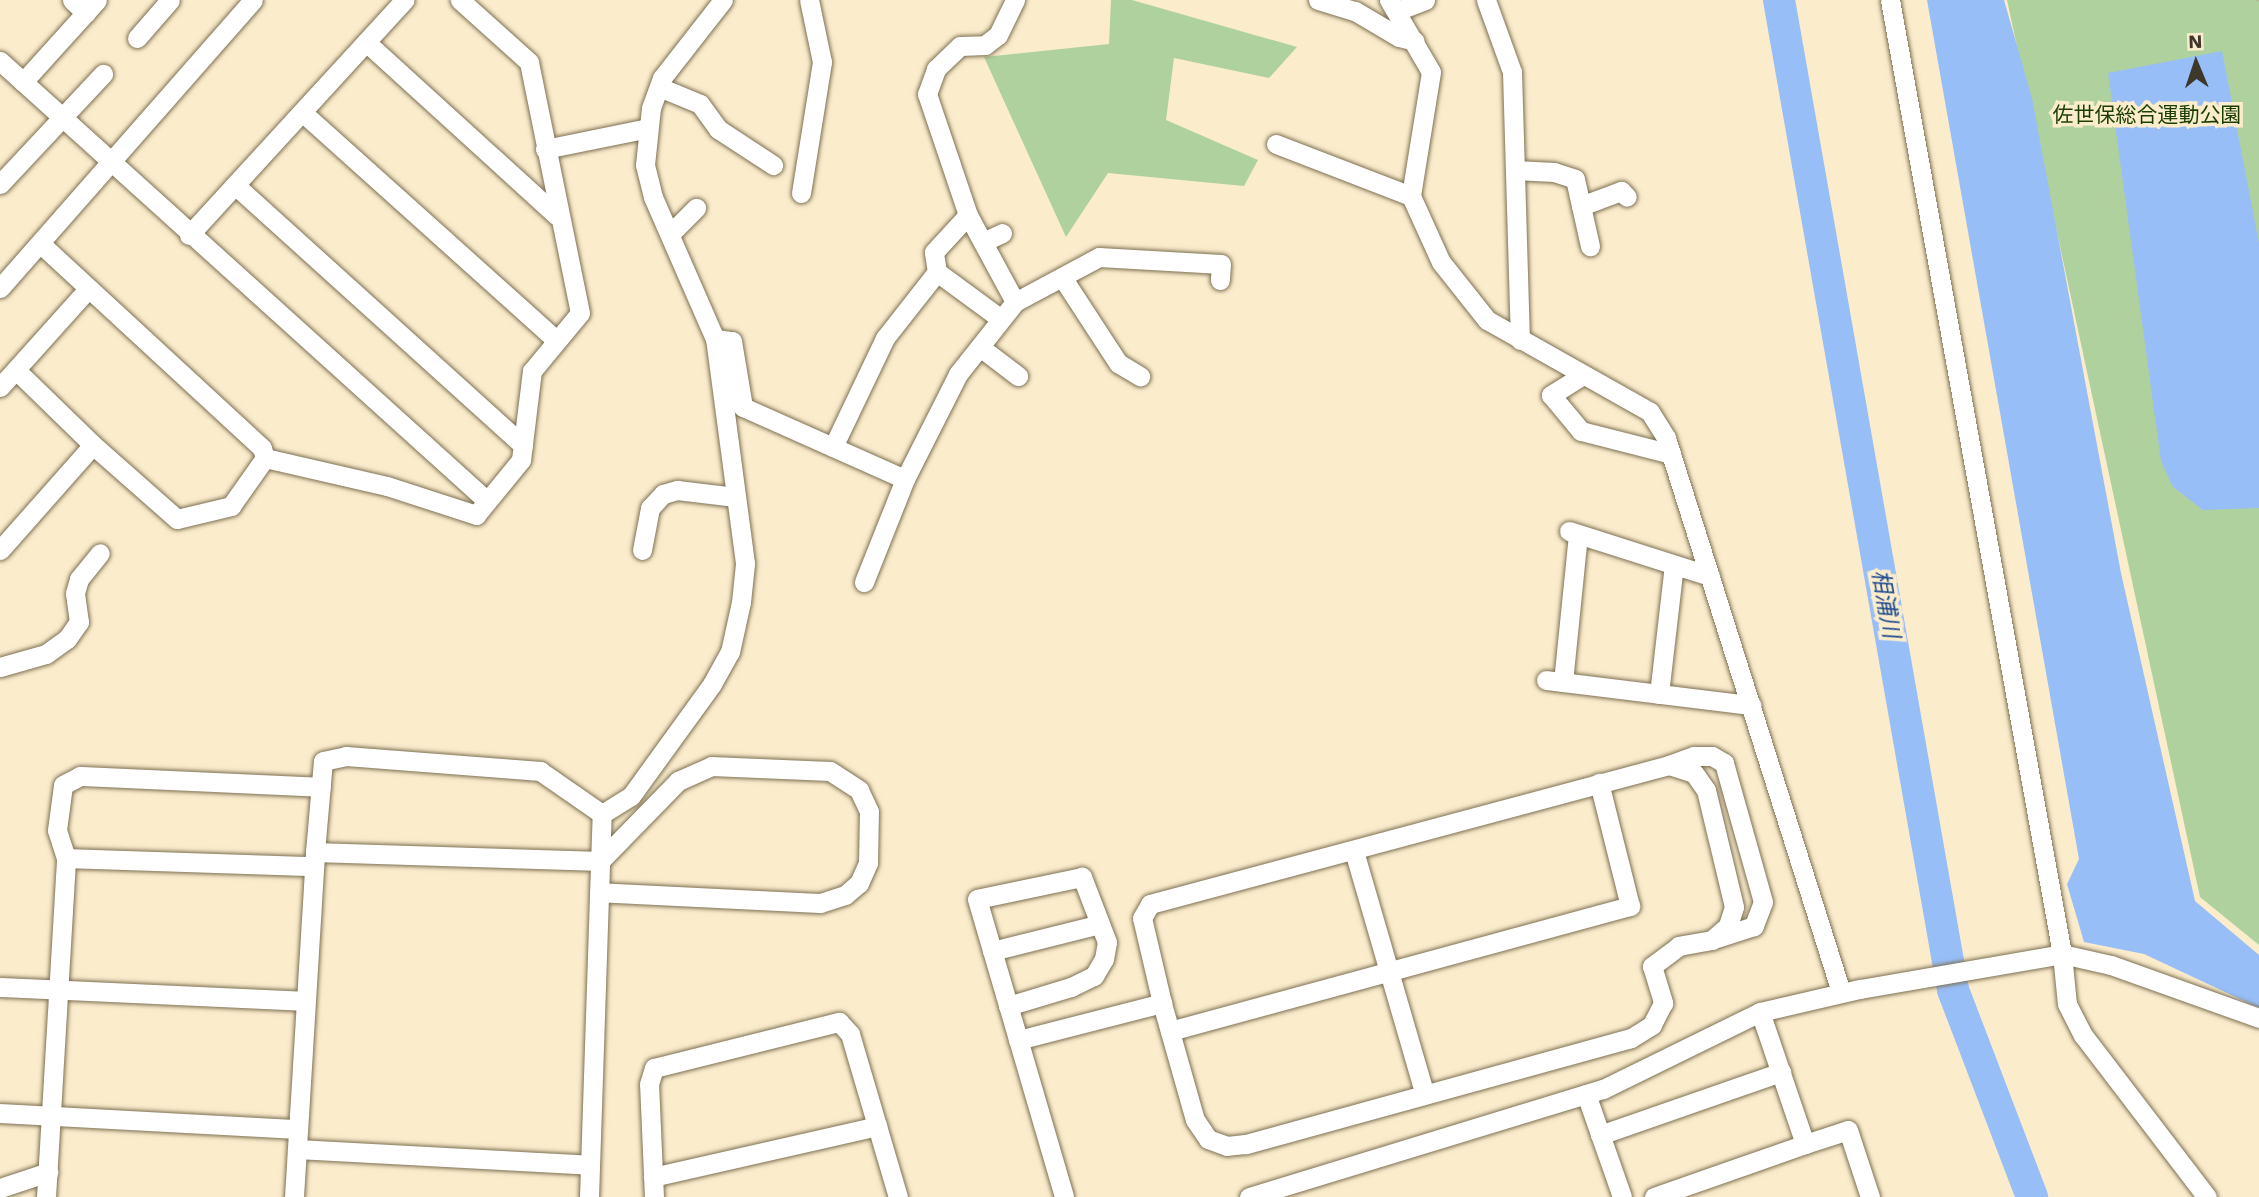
<!DOCTYPE html>
<meta charset="utf-8">
<style>
body{margin:0}
#map{position:relative;width:2259px;height:1197px;overflow:hidden;background:#fbeccc;font-family:"Work Sans","Noto Sans JP",sans-serif}
div>[style]{position:absolute}
[style*='--x']{left:calc(var(--x)*1px);top:calc(var(--y)*1px);width:calc(var(--w)*1px);rotate:calc(var(--a)*1deg)}
.green>*{inset:0;background:#afd19d}
.water>*{inset:0;background:#98bef8}
.river>*{height:32px;margin:-16px;padding:0 16px;transform-origin:16px;border-radius:16px;background:#98bef8}
.path>*{height:3.5px;margin-top:-1.75px;transform-origin:0;background:repeating-linear-gradient(90deg,#b7ab93 0 3.5px,transparent 0 8.5px)}
.roads{filter:drop-shadow(0 0 2px #7d7053) drop-shadow(0 0 2px #7d7053)}
.minor>*{height:19px;margin:-9.5px;padding:0 9.5px;transform-origin:9.5px;border-radius:9.5px;background:#fff}
span{translate:-50% -50%;white-space:nowrap;text-align:center;line-height:1.15;-webkit-text-stroke:7px #fbeccc;paint-order:stroke}
.park-label{font-size:21px;color:#1b3e00}
.water-label{font-size:23px;color:#204c90;font-style:italic}
.north{position:absolute;left:2161px;top:28px;width:70px;height:70px;-webkit-text-stroke:5px #fbeccc;paint-order:stroke;rotate:358deg;font-size:19px;font-weight:700;line-height:28px;text-align:center;color:#3e382c}
.north::after{content:'';display:block;margin:auto;width:24px;height:32px;background:#3e382c;clip-path:polygon(50% 0,100% 100%,50% 72%,0 100%)}
</style>
<div id="map">
<div class="green">
<div style="clip-path:polygon(1111px 0,1132px 0,1297px 47px,1269px 78px,1174px 58px,1166px 120px,1258px 160px,1244px 186px,1108px 173px,1066px 237px,984px 57px,1109px 44px)"></div>
<div style="clip-path:polygon(2007px 0,2259px 0,2259px 945px,2200px 897px)"></div>
</div>
<div class="water">
<div style="clip-path:polygon(1927px 0,2004px 0,2032px 98px,2121px 573px,2195px 901px,2259px 955px,2259px 1008px,2144px 954px,2084px 942px,2067px 884px,2079px 859px)"></div>
<div style="clip-path:polygon(2222px 51px,2259px 243px,2259px 508px,2203px 510px,2173px 487px,2161px 461px,2108px 73px)"></div>
</div>
<div class="river">
<div style="--x:1779;--y:0;--w:1005;--a:80.03"></div>
<div style="--x:1953;--y:990;--w:222;--a:69.1"></div>
</div>
<div class="path">
<div style="--x:2258;--y:0;--w:1;--a:45"></div>
</div>
<div class="roads">
<div class="minor">
<div style="--x:72;--y:0;--w:19;--a:43"></div>
<div style="--x:1318;--y:0;--w:39;--a:17"></div>
<div style="--x:1355;--y:11;--w:51;--a:30.6"></div>
<div style="--x:1399;--y:37;--w:16;--a:14"></div>
<div style="--x:1389;--y:0;--w:83;--a:59.7"></div>
<div style="--x:1431;--y:72;--w:126;--a:99.2"></div>
<div style="--x:1411;--y:196;--w:72;--a:65.6"></div>
<div style="--x:1441;--y:262;--w:74;--a:51.6"></div>
<div style="--x:1487;--y:320;--w:187;--a:29.4"></div>
<div style="--x:1650;--y:412;--w:31;--a:58"></div>
<div style="--x:1666;--y:438;--w:581;--a:72.47"></div>
<div style="--x:1486;--y:0;--w:77;--a:70.1"></div>
<div style="--x:1512;--y:72;--w:268;--a:88.3"></div>
<div style="--x:1890;--y:0;--w:969;--a:79.78"></div>
<div style="--x:2062;--y:954;--w:50;--a:84.3"></div>
<div style="--x:2067;--y:1004;--w:35;--a:63"></div>
<div style="--x:2083;--y:1035;--w:204;--a:52.6"></div>
<div style="--x:1397;--y:11;--w:30;--a:-21"></div>
<div style="--x:137;--y:38;--w:50;--a:-49"></div>
<div style="--x:366;--y:42;--w:258;--a:42.3"></div>
<div style="--x:0;--y:61;--w:655;--a:42.09"></div>
<div style="--x:23;--y:82;--w:110;--a:-47.9"></div>
<div style="--x:659;--y:87;--w:44;--a:22.5"></div>
<div style="--x:700;--y:104;--w:31;--a:54"></div>
<div style="--x:718;--y:129;--w:66;--a:33.2"></div>
<div style="--x:302;--y:112;--w:340;--a:41.9"></div>
<div style="--x:1276;--y:144;--w:145;--a:21.1"></div>
<div style="--x:545;--y:149;--w:105;--a:-11.5"></div>
<div style="--x:1515;--y:170;--w:39;--a:3"></div>
<div style="--x:1554;--y:172;--w:22;--a:18"></div>
<div style="--x:1575;--y:179;--w:69;--a:77.4"></div>
<div style="--x:0;--y:184;--w:151;--a:-46.9"></div>
<div style="--x:235;--y:185;--w:388;--a:42.1"></div>
<div style="--x:801;--y:193;--w:133;--a:-80.9"></div>
<div style="--x:822;--y:62;--w:63;--a:-101.8"></div>
<div style="--x:1581;--y:206;--w:43;--a:-20.6"></div>
<div style="--x:1621;--y:191;--w:8;--a:45"></div>
<div style="--x:968;--y:215;--w:99;--a:61.6"></div>
<div style="--x:670;--y:234;--w:37;--a:-45"></div>
<div style="--x:189;--y:235;--w:319;--a:-47.5"></div>
<div style="--x:983;--y:242;--w:21;--a:-25"></div>
<div style="--x:937;--y:272;--w:20;--a:-99"></div>
<div style="--x:934;--y:252;--w:50;--a:-47.4"></div>
<div style="--x:968;--y:215;--w:128;--a:-108.7"></div>
<div style="--x:927;--y:94;--w:27;--a:-70"></div>
<div style="--x:936;--y:69;--w:33;--a:-44"></div>
<div style="--x:960;--y:46;--w:25;--a:-2"></div>
<div style="--x:985;--y:45;--w:16;--a:-38"></div>
<div style="--x:998;--y:35;--w:39;--a:-64"></div>
<div style="--x:1062;--y:277;--w:103;--a:56.9"></div>
<div style="--x:1118;--y:363;--w:26;--a:31"></div>
<div style="--x:0;--y:288;--w:383;--a:-48.7"></div>
<div style="--x:715;--y:339;--w:17;--a:7"></div>
<div style="--x:732;--y:341;--w:67;--a:80.5"></div>
<div style="--x:743;--y:407;--w:177;--a:24"></div>
<div style="--x:905;--y:479;--w:111;--a:111.7"></div>
<div style="--x:980;--y:347;--w:48;--a:37.3"></div>
<div style="--x:16;--y:370;--w:107;--a:44.2"></div>
<div style="--x:93;--y:445;--w:112;--a:41.4"></div>
<div style="--x:177;--y:519;--w:56;--a:-13.5"></div>
<div style="--x:231;--y:506;--w:59;--a:-54.7"></div>
<div style="--x:265;--y:458;--w:10;--a:-107"></div>
<div style="--x:262;--y:448;--w:302;--a:-137.3"></div>
<div style="--x:1583;--y:375;--w:38;--a:148"></div>
<div style="--x:1551;--y:395;--w:47;--a:50.2"></div>
<div style="--x:1581;--y:431;--w:93;--a:14.3"></div>
<div style="--x:0;--y:387;--w:129;--a:-48.1"></div>
<div style="--x:833;--y:447;--w:121;--a:-64.5"></div>
<div style="--x:885;--y:338;--w:84;--a:-51.8"></div>
<div style="--x:937;--y:272;--w:79;--a:36.3"></div>
<div style="--x:265;--y:458;--w:125;--a:12.9"></div>
<div style="--x:387;--y:486;--w:94;--a:18"></div>
<div style="--x:476;--y:515;--w:71;--a:-50.7"></div>
<div style="--x:521;--y:460;--w:90;--a:-83"></div>
<div style="--x:532;--y:371;--w:75;--a:-50.4"></div>
<div style="--x:580;--y:313;--w:256;--a:-101.5"></div>
<div style="--x:529;--y:62;--w:93;--a:-138.1"></div>
<div style="--x:905;--y:479;--w:118;--a:-63.2"></div>
<div style="--x:958;--y:374;--w:92;--a:-51.6"></div>
<div style="--x:1015;--y:302;--w:95;--a:-28.2"></div>
<div style="--x:1099;--y:257;--w:122;--a:3.3"></div>
<div style="--x:1221;--y:264;--w:16;--a:94"></div>
<div style="--x:1569;--y:531;--w:148;--a:17.7"></div>
<div style="--x:0;--y:550;--w:140;--a:-48.5"></div>
<div style="--x:642;--y:550;--w:43;--a:-79.2"></div>
<div style="--x:650;--y:508;--w:19;--a:-47"></div>
<div style="--x:663;--y:494;--w:15;--a:-16"></div>
<div style="--x:677;--y:490;--w:59;--a:6.8"></div>
<div style="--x:0;--y:667;--w:48;--a:-15.8"></div>
<div style="--x:46;--y:654;--w:26;--a:-36"></div>
<div style="--x:67;--y:639;--w:21;--a:-55"></div>
<div style="--x:79;--y:622;--w:29;--a:-98"></div>
<div style="--x:75;--y:593;--w:15;--a:-74"></div>
<div style="--x:79;--y:579;--w:33;--a:-51"></div>
<div style="--x:1546;--y:680;--w:207;--a:7"></div>
<div style="--x:1563;--y:682;--w:148;--a:-84.2"></div>
<div style="--x:1659;--y:694;--w:130;--a:-83.4"></div>
<div style="--x:1669;--y:765;--w:26;--a:18"></div>
<div style="--x:1694;--y:773;--w:21;--a:55"></div>
<div style="--x:1706;--y:790;--w:120;--a:76.5"></div>
<div style="--x:1734;--y:907;--w:20;--a:108"></div>
<div style="--x:1728;--y:926;--w:21;--a:139"></div>
<div style="--x:1712;--y:940;--w:34;--a:170"></div>
<div style="--x:1679;--y:946;--w:34;--a:143"></div>
<div style="--x:1652;--y:966;--w:39;--a:73"></div>
<div style="--x:1663;--y:1003;--w:25;--a:117"></div>
<div style="--x:1652;--y:1025;--w:25;--a:148"></div>
<div style="--x:1631;--y:1038;--w:400;--a:164.6"></div>
<div style="--x:1245;--y:1144;--w:18;--a:174"></div>
<div style="--x:1227;--y:1146;--w:20;--a:-160"></div>
<div style="--x:1208;--y:1139;--w:23;--a:-124"></div>
<div style="--x:1195;--y:1120;--w:122;--a:-105.8"></div>
<div style="--x:1162;--y:1003;--w:87;--a:-103.2"></div>
<div style="--x:1142;--y:918;--w:16;--a:-60"></div>
<div style="--x:1150;--y:904;--w:537;--a:-14.99"></div>
<div style="--x:1669;--y:765;--w:27;--a:-20"></div>
<div style="--x:1694;--y:756;--w:18;--a:0"></div>
<div style="--x:1712;--y:756;--w:14;--a:30"></div>
<div style="--x:1724;--y:763;--w:144;--a:74.3"></div>
<div style="--x:1763;--y:902;--w:26;--a:111"></div>
<div style="--x:1754;--y:926;--w:39;--a:162"></div>
<div style="--x:1354;--y:851;--w:251;--a:73.8"></div>
<div style="--x:315;--y:852;--w:91;--a:-85"></div>
<div style="--x:323;--y:761;--w:24;--a:-12"></div>
<div style="--x:346;--y:756;--w:195;--a:4.4"></div>
<div style="--x:540;--y:771;--w:75;--a:34.7"></div>
<div style="--x:66;--y:858;--w:29;--a:-108"></div>
<div style="--x:57;--y:830;--w:45;--a:-82.4"></div>
<div style="--x:63;--y:785;--w:19;--a:-28"></div>
<div style="--x:80;--y:776;--w:241;--a:2.6"></div>
<div style="--x:992;--y:951;--w:111;--a:-14"></div>
<div style="--x:0;--y:987;--w:304;--a:2.6"></div>
<div style="--x:1008;--y:1006;--w:66;--a:-16.8"></div>
<div style="--x:1071;--y:987;--w:25;--a:-26"></div>
<div style="--x:1094;--y:976;--w:20;--a:-60"></div>
<div style="--x:1104;--y:959;--w:17;--a:-80"></div>
<div style="--x:1107;--y:942;--w:70;--a:-111"></div>
<div style="--x:1082;--y:877;--w:107;--a:168.2"></div>
<div style="--x:977;--y:899;--w:310;--a:73.7"></div>
<div style="--x:1170;--y:1031;--w:477;--a:-15.2"></div>
<div style="--x:1630;--y:906;--w:127;--a:-104.1"></div>
<div style="--x:1018;--y:1040;--w:149;--a:-14.4"></div>
<div style="--x:1586;--y:1094;--w:109;--a:70.7"></div>
<div style="--x:0;--y:1113;--w:298;--a:3.1"></div>
<div style="--x:1600;--y:1135;--w:192;--a:-19.2"></div>
<div style="--x:1805;--y:1144;--w:45;--a:-18"></div>
<div style="--x:1848;--y:1130;--w:71;--a:71.8"></div>
<div style="--x:297;--y:1149;--w:293;--a:3.1"></div>
<div style="--x:653;--y:1177;--w:230;--a:-12.8"></div>
<div style="--x:0;--y:1188;--w:51;--a:-18.4"></div>
<div style="--x:46;--y:1197;--w:340;--a:-86.6"></div>
<div style="--x:66;--y:858;--w:246;--a:1.9"></div>
<div style="--x:294;--y:1197;--w:346;--a:-86.5"></div>
<div style="--x:315;--y:852;--w:285;--a:1.8"></div>
<div style="--x:600;--y:861;--w:112;--a:-45.7"></div>
<div style="--x:678;--y:781;--w:36;--a:-24"></div>
<div style="--x:711;--y:766;--w:119;--a:2.4"></div>
<div style="--x:830;--y:771;--w:35;--a:33"></div>
<div style="--x:859;--y:790;--w:23;--a:65"></div>
<div style="--x:869;--y:811;--w:52;--a:91.1"></div>
<div style="--x:868;--y:863;--w:22;--a:114"></div>
<div style="--x:859;--y:883;--w:18;--a:139"></div>
<div style="--x:845;--y:895;--w:26;--a:162"></div>
<div style="--x:820;--y:903;--w:221;--a:-177.2"></div>
<div style="--x:589;--y:1197;--w:383;--a:-88.1"></div>
<div style="--x:602;--y:814;--w:34;--a:-32"></div>
<div style="--x:631;--y:796;--w:138;--a:-54.1"></div>
<div style="--x:712;--y:684;--w:37;--a:-61"></div>
<div style="--x:730;--y:652;--w:51;--a:-77.6"></div>
<div style="--x:741;--y:602;--w:39;--a:-84"></div>
<div style="--x:745;--y:563;--w:226;--a:-97.6"></div>
<div style="--x:715;--y:339;--w:155;--a:-113.6"></div>
<div style="--x:653;--y:197;--w:33;--a:-104"></div>
<div style="--x:645;--y:165;--w:57;--a:-84"></div>
<div style="--x:651;--y:108;--w:32;--a:-70"></div>
<div style="--x:662;--y:78;--w:99;--a:-52"></div>
<div style="--x:654;--y:1197;--w:113;--a:-92.5"></div>
<div style="--x:649;--y:1084;--w:17;--a:-73"></div>
<div style="--x:654;--y:1068;--w:191;--a:-14"></div>
<div style="--x:839;--y:1022;--w:16;--a:47"></div>
<div style="--x:850;--y:1034;--w:170;--a:73.6"></div>
<div style="--x:1249;--y:1197;--w:370;--a:-17"></div>
<div style="--x:1603;--y:1089;--w:175;--a:-26.1"></div>
<div style="--x:1760;--y:1012;--w:103;--a:-13"></div>
<div style="--x:1860;--y:989;--w:205;--a:-9.8"></div>
<div style="--x:2062;--y:954;--w:50;--a:12.7"></div>
<div style="--x:2111;--y:965;--w:157;--a:19.7"></div>
<div style="--x:1654;--y:1197;--w:160;--a:-19.3"></div>
<div style="--x:1805;--y:1144;--w:139;--a:-108.8"></div>
</div>
</div>
<div class="park-label">
<span style="left:2147px;top:115px">佐世保総合運動公園</span>
</div>
<div class="water-label">
<span style="left:1885px;top:604px;rotate:80deg">相浦川</span>
</div>
<div class="north">N</div>
</div>
